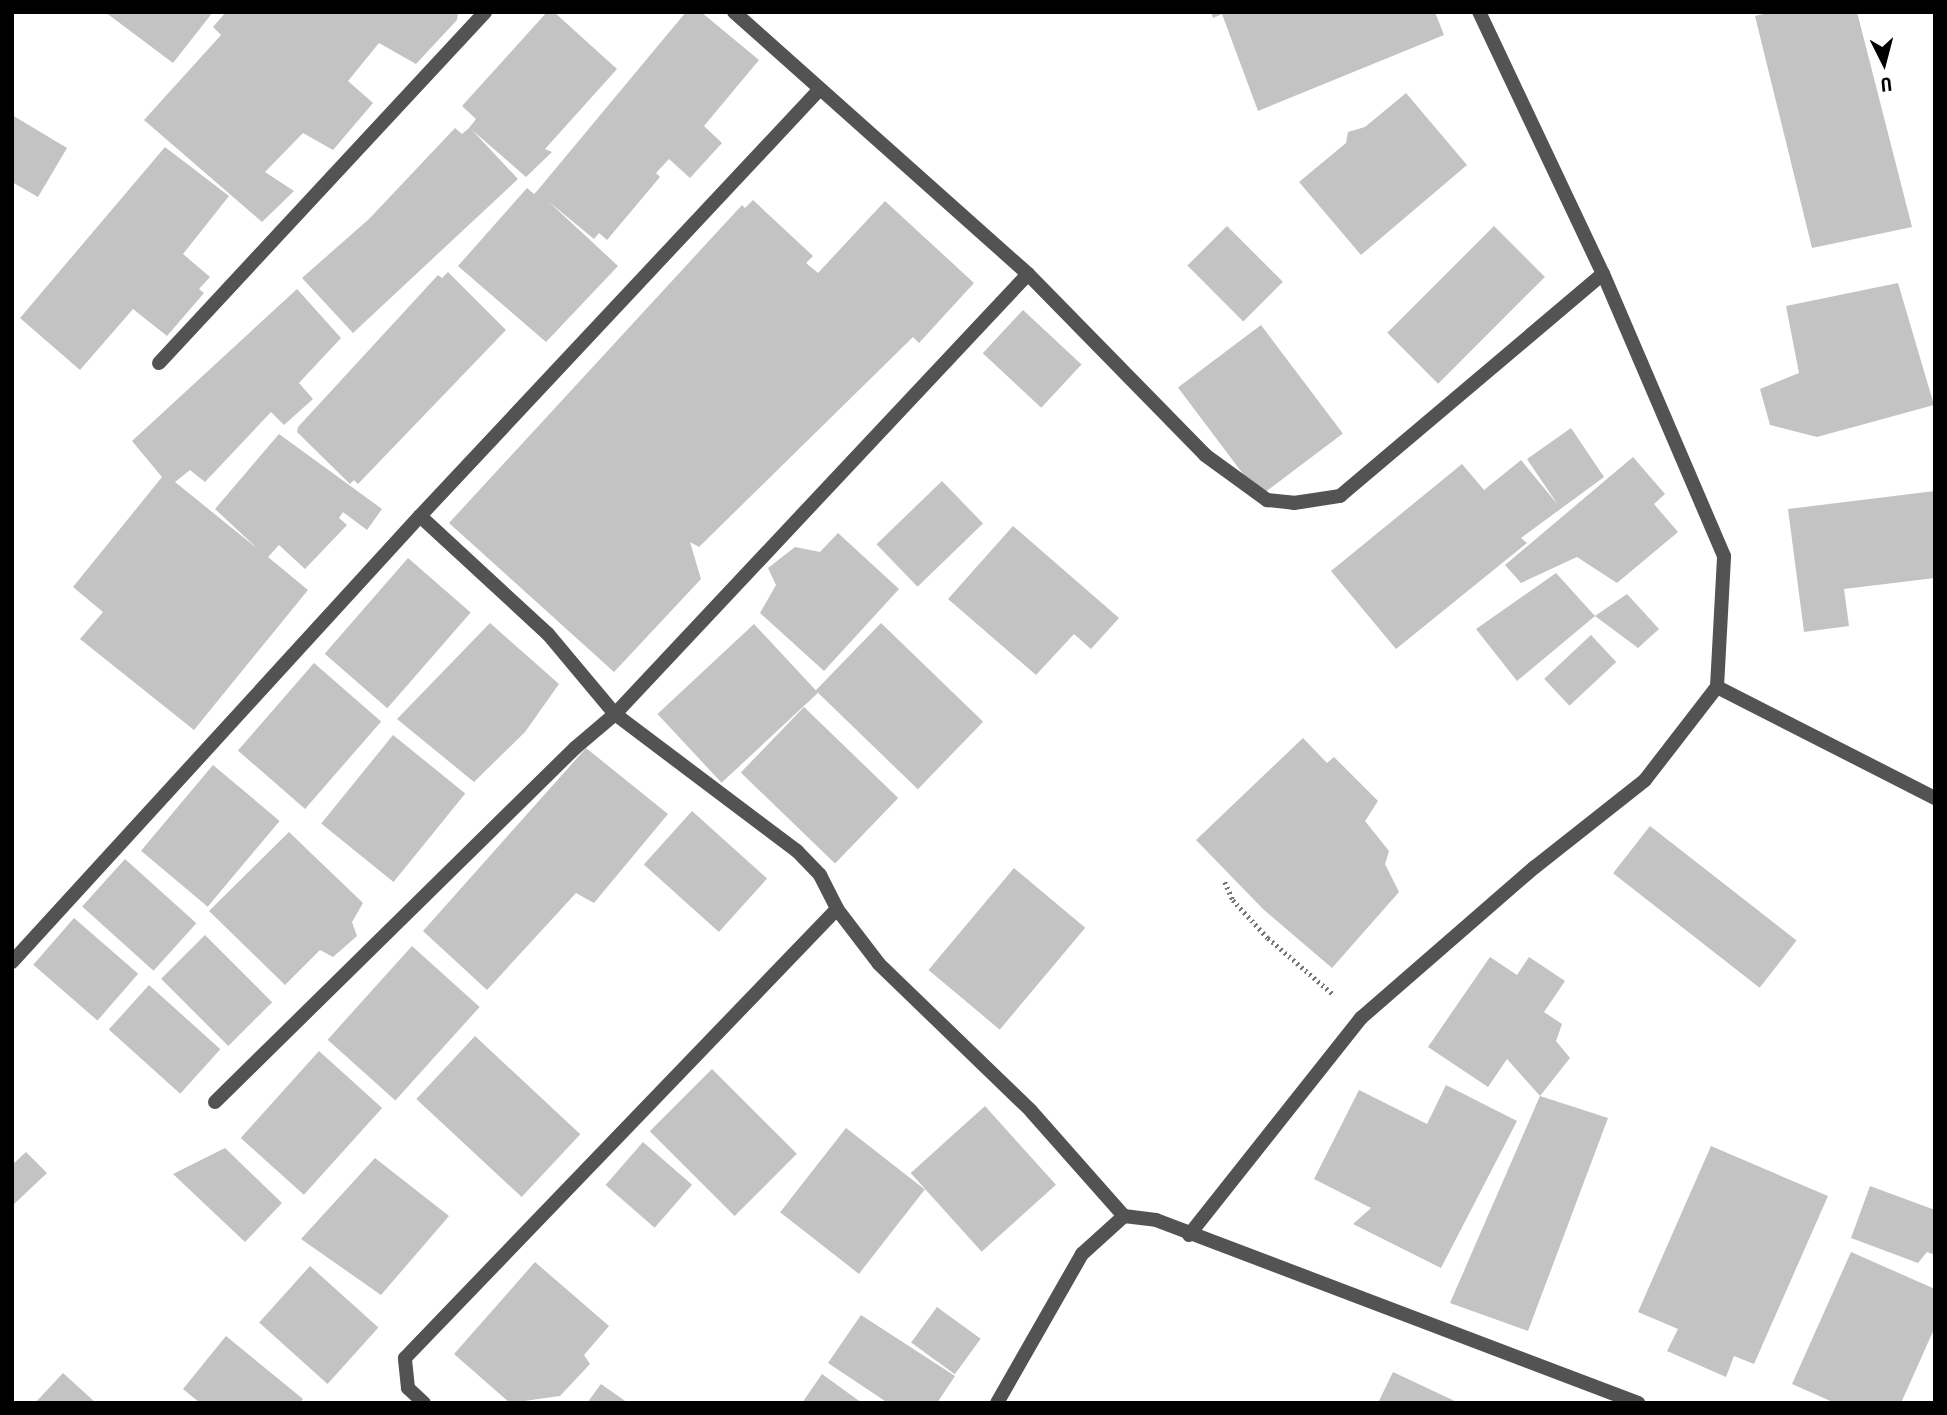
<!DOCTYPE html>
<style>
body{margin:0}
#map{position:relative;width:1947px;height:1415px;overflow:hidden;background:#fff;font-family:"Roboto Condensed",sans-serif}
div>[style]{position:absolute}
[style*='--x']{left:calc(var(--x)*1px);top:calc(var(--y)*1px);width:calc(var(--w)*1px);rotate:calc(var(--a)*1deg)}
.building>*{inset:0;background:#c3c3c3;transform-origin:0 0}
.path>*{height:4.5px;margin-top:-2.25px;transform-origin:0;background:repeating-linear-gradient(90deg,#757575 0 2px,transparent 0 5.5px)}
.service>*{height:14px;margin:-7px;padding:0 7px;transform-origin:7px;border-radius:7px;background:#535353}
.minor>*{height:14px;margin:-7px;padding:0 7px;transform-origin:7px;border-radius:7px;background:#535353}
span{translate:-50% -50%;white-space:nowrap;text-align:center;line-height:1.15;-webkit-text-stroke:5px #fff;paint-order:stroke}
.frame{position:absolute;inset:0;border:14px solid #000;pointer-events:none}
.north{position:absolute;left:1849px;top:28px;width:70px;height:70px;-webkit-text-stroke:5px #fff;paint-order:stroke;rotate:174deg;font-size:19px;font-weight:700;line-height:28px;text-align:center;color:#000}
.north::after{content:'';display:block;margin:auto;width:24px;height:32px;background:#000;clip-path:polygon(50% 0,100% 100%,50% 72%,0 100%)}
</style>
<div id="map">
<div class="building">
<div style="clip-path:polygon(105px 12px,213px 12px,173px 63px)"></div>
<div style="clip-path:polygon(226px 12px,458px 12px,457px 20px,416px 64px,379px 43px,348px 81px,373px 103px,333px 150px,303px 133px,265px 172px,294px 191px,262px 222px,144px 120px,221px 35px,213px 27px)"></div>
<div style="clip-path:polygon(547px 12px,554px 12px,617px 69px,545px 149px,552px 152px,526px 177px,472px 130px,518px 179px,353px 333px,302px 278px,369px 219px,455px 128px,462px 134px,469px 128px,476px 119px,462px 106px)"></div>
<div style="clip-path:polygon(686px 12px,701px 12px,759px 60px,704px 126px,722px 143px,690px 178px,669px 159px,656px 173px,660px 177px,607px 240px,599px 233px,594px 239px,548px 201px,618px 266px,546px 342px,458px 266px,527px 188px,534px 194px,537px 191px)"></div>
<div style="clip-path:polygon(1211px 12px,1435px 12px,1444px 35px,1258px 111px,1222px 14px,1213px 18px)"></div>
<div style="clip-path:polygon(1772px 12px,1857px 12px,1912px 227px,1812px 248px,1755px 16px)"></div>
<div style="clip-path:polygon(1406px 93px,1467px 165px,1361px 255px,1299px 182px,1346px 143px,1348px 132px,1365px 127px)"></div>
<div style="clip-path:polygon(12px 115px,67px 148px,38px 197px,12px 182px)"></div>
<div style="clip-path:polygon(165px 147px,229px 196px,183px 254px,210px 277px,199px 289px,204px 293px,167px 336px,133px 309px,80px 370px,20px 318px)"></div>
<div style="clip-path:polygon(753px 200px,813px 256px,806px 263px,818px 273px,885px 201px,974px 283px,919px 343px,913px 337px,699px 547px,690px 542px,701px 579px,614px 672px,449px 523px,742px 205px,745px 208px)"></div>
<div style="left:1227px;top:226px;width:79px;height:56px;rotate:45deg"></div>
<div style="left:1494px;top:226px;width:72px;height:151px;rotate:45deg"></div>
<div style="clip-path:polygon(448px 272px,506px 330px,358px 484px,354px 480px,350px 484px,297px 432px,298px 427px,438px 275px,442px 278px)"></div>
<div style="clip-path:polygon(1898px 283px,1934px 405px,1817px 437px,1770px 425px,1760px 389px,1799px 373px,1786px 306px)"></div>
<div style="clip-path:polygon(297px 289px,341px 338px,299px 383px,313px 399px,284px 425px,271px 412px,205px 482px,190px 470px,175px 482px,258px 549px,215px 509px,279px 434px,382px 509px,367px 530px,343px 512px,339px 518px,347px 525px,305px 569px,279px 545px,268px 557px,308px 590px,194px 730px,80px 639px,103px 612px,73px 587px,162px 477px,132px 441px)"></div>
<div style="left:1023px;top:310px;width:80px;height:59px;rotate:43deg"></div>
<div style="left:1261px;top:325px;width:136px;height:104px;rotate:53deg"></div>
<div style="clip-path:polygon(1571px 428px,1604px 477px,1521px 538px,1527px 543px,1396px 649px,1331px 571px,1462px 464px,1484px 490px,1521px 460px,1558px 505px,1527px 459px)"></div>
<div style="clip-path:polygon(1633px 457px,1665px 494px,1654px 504px,1678px 532px,1617px 583px,1577px 557px,1521px 583px,1505px 565px)"></div>
<div style="left:942px;top:481px;width:59px;height:91px;rotate:46deg"></div>
<div style="clip-path:polygon(1935px 491px,1935px 578px,1844px 589px,1849px 626px,1804px 632px,1788px 509px)"></div>
<div style="clip-path:polygon(1013px 526px,1119px 618px,1091px 649px,1074px 634px,1036px 675px,948px 599px)"></div>
<div style="clip-path:polygon(838px 533px,899px 589px,824px 671px,760px 613px,776px 585px,768px 568px,795px 547px,820px 552px)"></div>
<div style="left:408px;top:558px;width:83px;height:127px;rotate:41deg"></div>
<div style="clip-path:polygon(1556px 573px,1595px 616px,1517px 681px,1476px 629px)"></div>
<div style="clip-path:polygon(1627px 594px,1659px 629px,1638px 648px,1595px 616px)"></div>
<div style="clip-path:polygon(490px 623px,559px 684px,525px 732px,474px 782px,397px 719px)"></div>
<div style="left:881px;top:623px;width:142px;height:94px;rotate:44deg"></div>
<div style="left:754px;top:624px;width:94px;height:132px;rotate:47deg"></div>
<div style="left:1591px;top:635px;width:37px;height:64px;rotate:47deg"></div>
<div style="left:314px;top:663px;width:89px;height:116px;rotate:41deg"></div>
<div style="left:804px;top:707px;width:131px;height:91px;rotate:44deg"></div>
<div style="left:393px;top:735px;width:93px;height:114px;rotate:39deg"></div>
<div style="clip-path:polygon(1303px 738px,1327px 763px,1334px 757px,1378px 801px,1365px 821px,1389px 851px,1385px 864px,1399px 892px,1332px 968px,1263px 909px,1196px 840px)"></div>
<div style="clip-path:polygon(586px 748px,668px 814px,594px 903px,576px 893px,487px 990px,423px 931px)"></div>
<div style="left:213px;top:765px;width:87px;height:112px;rotate:40deg"></div>
<div style="left:692px;top:811px;width:101px;height:72px;rotate:42deg"></div>
<div style="left:1650px;top:826px;width:186px;height:60px;rotate:38deg"></div>
<div style="clip-path:polygon(289px 832px,363px 903px,352px 922px,357px 936px,333px 957px,320px 950px,285px 985px,209px 911px)"></div>
<div style="left:125px;top:859px;width:96px;height:64px;rotate:42deg"></div>
<div style="left:1014px;top:868px;width:93px;height:133px;rotate:40deg"></div>
<div style="left:74px;top:918px;width:85px;height:62px;rotate:41deg"></div>
<div style="left:205px;top:935px;width:95px;height:62px;rotate:45deg"></div>
<div style="left:412px;top:946px;width:91px;height:126px;rotate:42deg"></div>
<div style="clip-path:polygon(1490px 957px,1517px 975px,1529px 957px,1565px 981px,1544px 1012px,1562px 1024px,1556px 1041px,1570px 1058px,1540px 1096px,1507px 1059px,1488px 1087px,1428px 1047px)"></div>
<div style="left:149px;top:985px;width:96px;height:60px;rotate:42deg"></div>
<div style="left:475px;top:1036px;width:144px;height:86px;rotate:43deg"></div>
<div style="left:319px;top:1051px;width:85px;height:117px;rotate:42deg"></div>
<div style="left:712px;top:1069px;width:120px;height:88px;rotate:45deg"></div>
<div style="clip-path:polygon(1446px 1085px,1517px 1121px,1441px 1268px,1353px 1224px,1371px 1208px,1314px 1179px,1359px 1090px,1427px 1124px)"></div>
<div style="clip-path:polygon(1540px 1096px,1608px 1118px,1528px 1331px,1450px 1303px)"></div>
<div style="left:985px;top:1106px;width:106px;height:100px;rotate:48deg"></div>
<div style="left:846px;top:1128px;width:100px;height:107px;rotate:38deg"></div>
<div style="left:643px;top:1142px;width:65px;height:57px;rotate:41deg"></div>
<div style="clip-path:polygon(1711px 1146px,1828px 1196px,1754px 1364px,1734px 1356px,1726px 1377px,1667px 1351px,1678px 1329px,1638px 1312px)"></div>
<div style="clip-path:polygon(225px 1148px,282px 1203px,245px 1242px,173px 1174px)"></div>
<div style="clip-path:polygon(26px 1152px,47px 1173px,12px 1206px,12px 1165px)"></div>
<div style="clip-path:polygon(375px 1158px,449px 1216px,381px 1295px,301px 1239px)"></div>
<div style="clip-path:polygon(1870px 1186px,1935px 1210px,1935px 1255px,1927px 1252px,1918px 1263px,1851px 1238px)"></div>
<div style="clip-path:polygon(1851px 1252px,1935px 1289px,1935px 1327px,1901px 1403px,1835px 1403px,1792px 1384px)"></div>
<div style="clip-path:polygon(535px 1262px,609px 1326px,584px 1355px,590px 1364px,560px 1396px,510px 1403px,454px 1354px)"></div>
<div style="left:310px;top:1266px;width:92px;height:76px;rotate:42deg"></div>
<div style="left:937px;top:1307px;width:54px;height:44px;rotate:36deg"></div>
<div style="clip-path:polygon(861px 1315px,955px 1376px,937px 1403px,888px 1403px,828px 1363px)"></div>
<div style="clip-path:polygon(226px 1336px,303px 1399px,300px 1403px,200px 1403px,183px 1389px)"></div>
<div style="clip-path:polygon(1393px 1372px,1459px 1403px,1378px 1403px)"></div>
<div style="clip-path:polygon(63px 1373px,96px 1403px,35px 1403px)"></div>
<div style="clip-path:polygon(822px 1374px,862px 1403px,802px 1403px)"></div>
<div style="clip-path:polygon(601px 1384px,628px 1403px,587px 1403px)"></div>
</div>
<div class="path">
<div style="--x:1225;--y:882;--w:20;--a:66"></div>
<div style="--x:1233;--y:900;--w:52;--a:47.4"></div>
<div style="--x:1268;--y:938;--w:87;--a:40.8"></div>
</div>
<div class="service">
<div style="--x:1717;--y:687;--w:245;--a:27"></div>
</div>
<div class="minor">
<div style="--x:734;--y:12;--w:394;--a:41.7"></div>
<div style="--x:1028;--y:274;--w:253;--a:45.6"></div>
<div style="--x:1205;--y:455;--w:77;--a:36"></div>
<div style="--x:1267;--y:500;--w:27;--a:6"></div>
<div style="--x:1294;--y:503;--w:47;--a:-8.7"></div>
<div style="--x:1340;--y:496;--w:344;--a:-40.2"></div>
<div style="--x:159;--y:363;--w:479;--a:-47.1"></div>
<div style="--x:420;--y:516;--w:174;--a:42.7"></div>
<div style="--x:548;--y:634;--w:104;--a:50.1"></div>
<div style="--x:615;--y:714;--w:228;--a:37"></div>
<div style="--x:797;--y:851;--w:33;--a:46"></div>
<div style="--x:820;--y:875;--w:38;--a:63"></div>
<div style="--x:837;--y:909;--w:69;--a:52.6"></div>
<div style="--x:879;--y:964;--w:211;--a:44"></div>
<div style="--x:1031;--y:1111;--w:140;--a:48.5"></div>
<div style="--x:12;--y:962;--w:604;--a:-47.55"></div>
<div style="--x:420;--y:516;--w:585;--a:-46.87"></div>
<div style="--x:215;--y:1102;--w:505;--a:-44.52"></div>
<div style="--x:575;--y:748;--w:52;--a:-40.4"></div>
<div style="--x:615;--y:714;--w:603;--a:-46.81"></div>
<div style="--x:1189;--y:1235;--w:277;--a:-51.6"></div>
<div style="--x:1361;--y:1018;--w:230;--a:-41"></div>
<div style="--x:1535;--y:867;--w:140;--a:-38.3"></div>
<div style="--x:1645;--y:780;--w:118;--a:-52.3"></div>
<div style="--x:1717;--y:687;--w:131;--a:-86.9"></div>
<div style="--x:1724;--y:556;--w:307;--a:-113.2"></div>
<div style="--x:1603;--y:274;--w:290;--a:-115.3"></div>
<div style="--x:424;--y:1403;--w:22;--a:-137"></div>
<div style="--x:408;--y:1388;--w:30;--a:-96"></div>
<div style="--x:405;--y:1358;--w:623;--a:-46.11"></div>
<div style="--x:997;--y:1403;--w:172;--a:-60.3"></div>
<div style="--x:1082;--y:1254;--w:57;--a:-42.1"></div>
<div style="--x:1124;--y:1216;--w:32;--a:7"></div>
<div style="--x:1156;--y:1220;--w:516;--a:20.79"></div>
</div>
<div class="frame"></div>
<div class="north">U</div>
</div>
